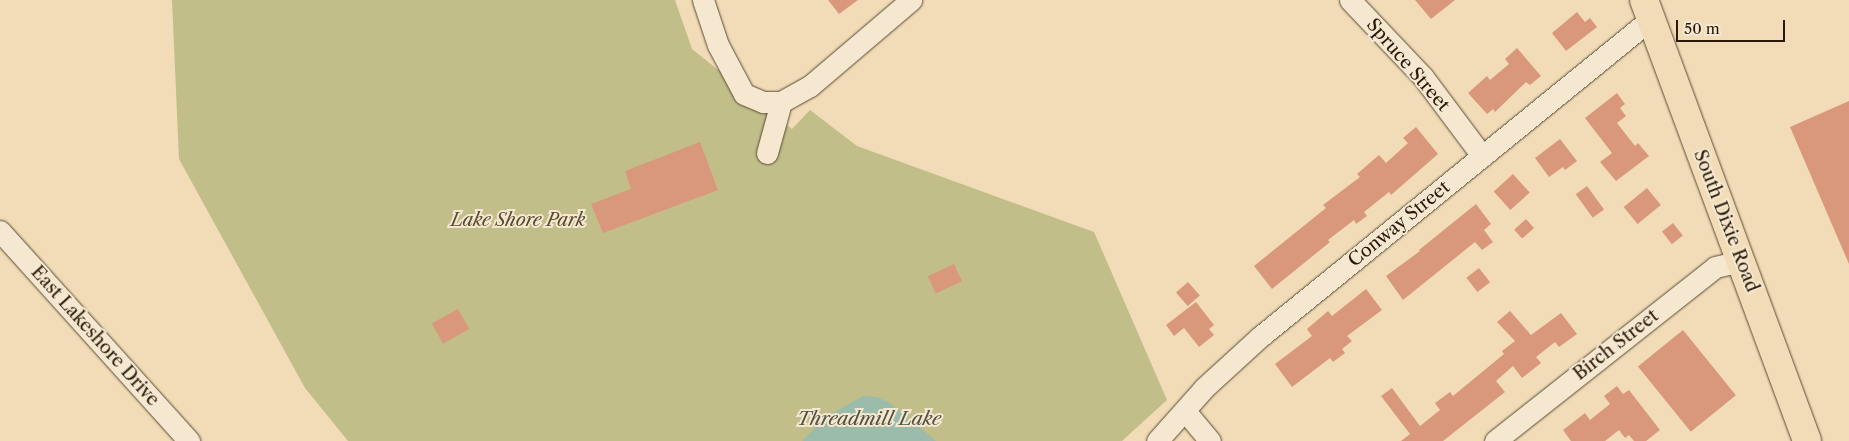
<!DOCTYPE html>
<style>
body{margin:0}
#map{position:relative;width:1849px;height:441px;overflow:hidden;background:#f1dcb7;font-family:"Libre Caslon Text",serif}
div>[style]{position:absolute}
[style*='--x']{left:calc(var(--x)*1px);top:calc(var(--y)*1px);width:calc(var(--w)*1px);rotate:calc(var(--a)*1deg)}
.green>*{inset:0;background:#c1be8a}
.water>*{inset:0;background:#9bbcab}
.building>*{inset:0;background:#d9987c;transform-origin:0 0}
.roads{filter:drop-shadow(0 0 1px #5a4a34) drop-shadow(0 0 1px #5a4a34)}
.minor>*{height:21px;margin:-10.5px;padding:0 10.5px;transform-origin:10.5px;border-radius:10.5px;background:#f6e8d0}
.major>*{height:28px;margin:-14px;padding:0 14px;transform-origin:14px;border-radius:14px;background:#f1dcb7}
span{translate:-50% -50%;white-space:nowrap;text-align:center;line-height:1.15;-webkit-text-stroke:4px #f6e8d0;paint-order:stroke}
.street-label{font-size:18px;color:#281909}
.park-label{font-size:18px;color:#564b30;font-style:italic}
.water-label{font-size:19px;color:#505242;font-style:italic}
.scale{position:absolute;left:1676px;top:20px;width:109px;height:22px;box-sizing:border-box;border:2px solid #281909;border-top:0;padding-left:6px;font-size:15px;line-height:18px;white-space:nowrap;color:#281909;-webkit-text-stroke:4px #f6e8d0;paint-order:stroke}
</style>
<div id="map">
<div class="green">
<div style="clip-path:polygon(172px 0,675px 0,692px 49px,792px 129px,810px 110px,857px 146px,1094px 232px,1167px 400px,1122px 441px,348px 441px,305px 388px,179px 159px)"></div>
</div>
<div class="water">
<div style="clip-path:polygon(863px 396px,877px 397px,890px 403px,936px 441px,802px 441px,827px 416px)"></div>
</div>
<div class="building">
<div style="clip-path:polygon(828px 0,858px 0,839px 14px)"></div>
<div style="clip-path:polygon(1415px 0,1455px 0,1431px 19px)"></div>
<div style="clip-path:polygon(1577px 12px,1585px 22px,1590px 18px,1597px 27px,1566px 51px,1552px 33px)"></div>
<div style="clip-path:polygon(1517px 48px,1541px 76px,1530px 85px,1526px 82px,1495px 112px,1493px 109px,1487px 114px,1468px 93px,1487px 76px,1490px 80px,1509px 64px,1505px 59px)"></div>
<div style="clip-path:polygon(1617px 93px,1625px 104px,1620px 108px,1626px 116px,1617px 123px,1635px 146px,1638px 143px,1649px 156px,1616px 181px,1600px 162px,1612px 153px,1585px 118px)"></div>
<div style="clip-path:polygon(1849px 101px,1849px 264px,1790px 127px)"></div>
<div style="clip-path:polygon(1416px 127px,1438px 154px,1391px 195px,1389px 192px,1364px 212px,1367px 216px,1356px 224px,1354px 220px,1328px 240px,1330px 242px,1272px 289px,1254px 266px,1326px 208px,1323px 205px,1360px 177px,1357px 174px,1379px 155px,1386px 163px,1408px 143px,1403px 138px)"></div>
<div style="clip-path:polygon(1560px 139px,1577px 161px,1565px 170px,1563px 167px,1549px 177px,1535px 158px)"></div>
<div style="clip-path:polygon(700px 142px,718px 190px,603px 233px,591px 204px,631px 189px,625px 171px)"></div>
<div style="left:1513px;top:174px;width:25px;height:26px;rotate:48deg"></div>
<div style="left:1587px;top:186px;width:29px;height:14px;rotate:54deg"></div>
<div style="left:1647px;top:188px;width:22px;height:30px;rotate:51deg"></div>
<div style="clip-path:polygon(1476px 204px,1491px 224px,1484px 230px,1493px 242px,1482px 250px,1475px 242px,1403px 300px,1386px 276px,1420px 251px,1419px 250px)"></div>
<div style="left:1526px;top:219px;width:12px;height:16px;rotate:48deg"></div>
<div style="left:1673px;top:223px;width:16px;height:14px;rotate:52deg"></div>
<div style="left:954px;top:264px;width:19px;height:29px;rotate:65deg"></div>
<div style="left:1479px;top:268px;width:18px;height:16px;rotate:52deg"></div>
<div style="left:1188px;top:282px;width:18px;height:16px;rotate:49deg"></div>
<div style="clip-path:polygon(1366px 289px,1382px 310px,1347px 336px,1352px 341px,1342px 349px,1345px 353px,1333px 362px,1330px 358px,1292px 387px,1275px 364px,1312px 336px,1307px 329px,1328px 311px,1332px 316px)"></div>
<div style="clip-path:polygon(1196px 302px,1214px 325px,1209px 329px,1214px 335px,1199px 347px,1184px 328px,1174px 336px,1166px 325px)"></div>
<div style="left:458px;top:309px;width:23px;height:30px;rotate:61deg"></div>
<div style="clip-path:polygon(1510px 311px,1531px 335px,1561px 313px,1577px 334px,1559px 347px,1555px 342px,1536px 357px,1541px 363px,1522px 378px,1513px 366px,1496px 381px,1505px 392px,1443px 441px,1401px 441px,1410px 434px,1381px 396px,1392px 388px,1420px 426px,1440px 410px,1435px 403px,1450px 392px,1453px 396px,1504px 354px,1502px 351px,1515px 341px,1497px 322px)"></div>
<div style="left:1683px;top:330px;width:84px;height:58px;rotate:51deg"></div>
<div style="clip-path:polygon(1617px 386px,1623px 394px,1629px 390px,1660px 430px,1646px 441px,1634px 441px,1629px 435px,1625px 438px,1619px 430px,1605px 441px,1571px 441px,1563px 430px,1585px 413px,1590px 420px,1610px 404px,1604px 396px)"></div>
</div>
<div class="roads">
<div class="minor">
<div style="--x:703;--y:0;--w:47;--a:71.6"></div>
<div style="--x:718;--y:45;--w:55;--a:62"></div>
<div style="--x:744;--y:94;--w:21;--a:23"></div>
<div style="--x:763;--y:102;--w:18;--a:0"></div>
<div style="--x:781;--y:102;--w:33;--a:-29"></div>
<div style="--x:810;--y:86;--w:133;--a:-40.4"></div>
<div style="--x:1350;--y:0;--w:106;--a:46.5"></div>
<div style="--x:1423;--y:77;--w:99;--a:53.2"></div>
<div style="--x:767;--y:153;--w:53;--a:-74.6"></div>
<div style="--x:0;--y:231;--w:283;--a:48"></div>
<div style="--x:1185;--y:411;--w:39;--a:50"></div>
<div style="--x:1157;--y:441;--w:71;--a:-48.4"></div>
<div style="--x:1204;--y:388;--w:77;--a:-42.4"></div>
<div style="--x:1261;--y:336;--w:504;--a:-39.12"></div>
<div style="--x:1495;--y:441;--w:280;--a:-38.3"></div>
<div style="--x:1715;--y:267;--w:28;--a:-13"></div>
</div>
<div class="major">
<div style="--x:1644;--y:0;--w:470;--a:69.7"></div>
</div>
</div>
<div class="street-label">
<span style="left:1408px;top:65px;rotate:49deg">Spruce Street</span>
<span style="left:1726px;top:221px;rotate:69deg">South Dixie Road</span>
<span style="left:1399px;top:224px;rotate:-39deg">Conway Street</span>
<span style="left:95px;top:336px;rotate:48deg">East Lakeshore Drive</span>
<span style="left:1616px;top:345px;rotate:-38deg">Birch Street</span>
</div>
<div class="park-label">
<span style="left:518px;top:220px">Lake Shore Park</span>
</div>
<div class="water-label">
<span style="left:869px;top:419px">Threadmill Lake</span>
</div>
<div class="scale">50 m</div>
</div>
